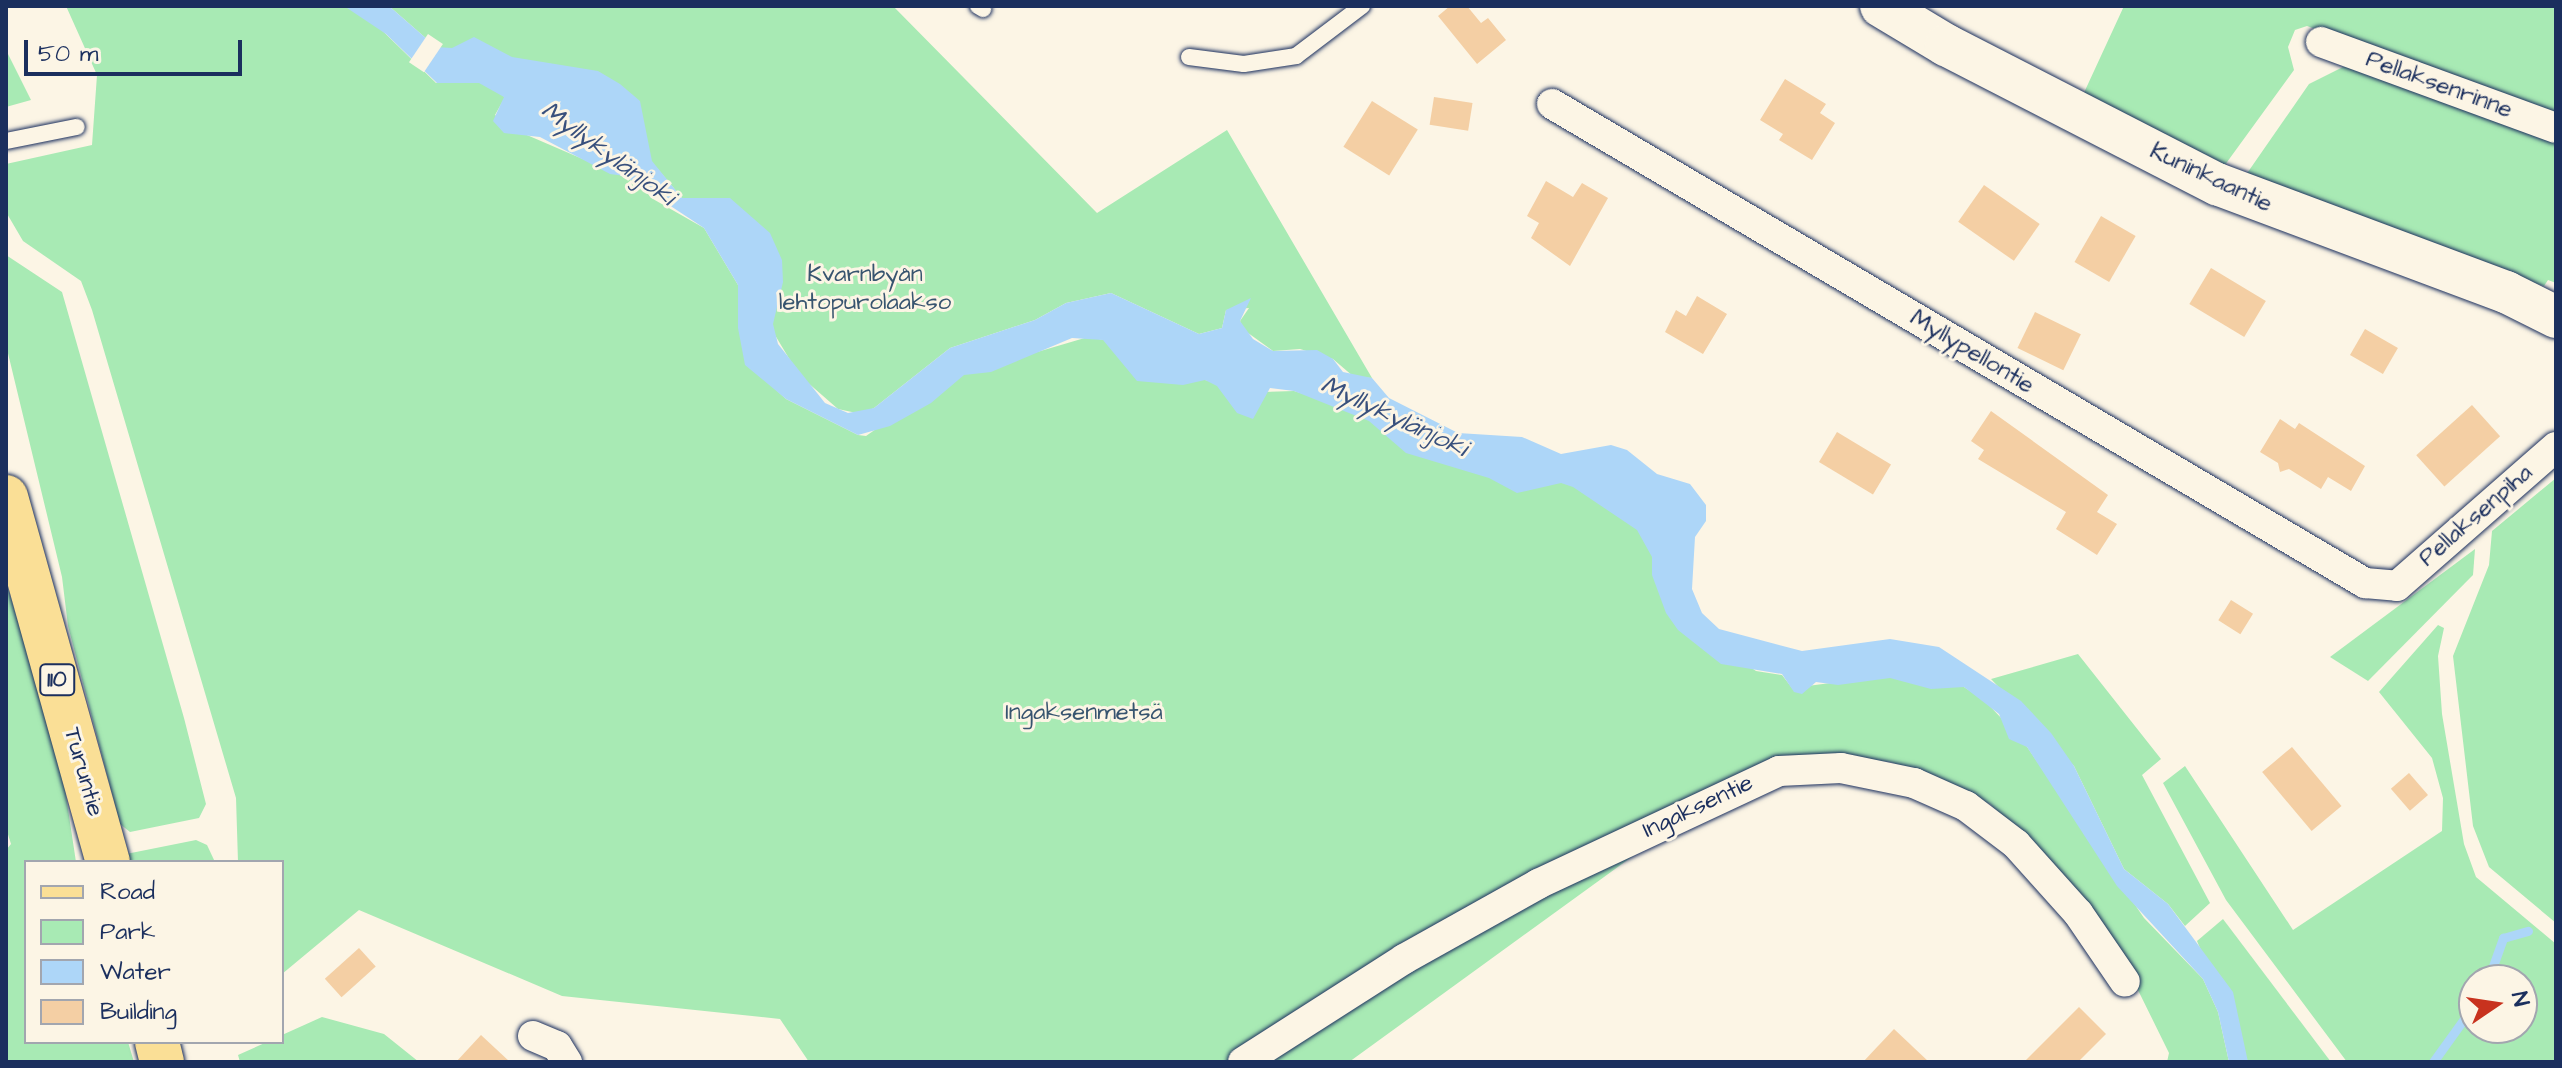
<!DOCTYPE html>
<meta charset="utf-8">
<style>
body{margin:0}
#map{position:relative;width:2562px;height:1068px;overflow:hidden;background:#fcf5e5;font-family:"Architects Daughter",sans-serif}
div>[style]{position:absolute}
[style*='--x']{left:calc(var(--x)*1px);top:calc(var(--y)*1px);width:calc(var(--w)*1px);rotate:calc(var(--a)*1deg)}
.green>*{inset:0;background:#a8eab4}
.water>*{inset:0;background:#add6f8}
.pier>*{inset:0;background:#fcf5e5;transform-origin:0 0}
.stream>*{height:9px;margin:-4.5px;padding:0 4.5px;transform-origin:4.5px;border-radius:4.5px;background:#add6f8}
.building>*{inset:0;background:#f4cfa4;transform-origin:0 0}
.roads{filter:drop-shadow(0 0 2px #1b2f5e) drop-shadow(0 0 2px #1b2f5e)}
.lane>*{height:16px;margin:-8px;padding:0 8px;transform-origin:8px;border-radius:8px;background:#fcf5e5}
.street>*{height:30px;margin:-15px;padding:0 15px;transform-origin:15px;border-radius:15px;background:#fcf5e5}
.secondary>*{height:42px;margin:-21px;padding:0 21px;transform-origin:21px;border-radius:21px;background:#fcf5e5}
.primary>*{height:44px;margin:-22px;padding:0 22px;transform-origin:22px;border-radius:22px;background:#fadf96}
span{translate:-50% -50%;white-space:nowrap;text-align:center;line-height:1.15;-webkit-text-stroke:6px #fcf5e5;paint-order:stroke}
.shield-label span{padding:2px 6px;background:#fcf5e5;border:2px solid;border-radius:6px;-webkit-text-stroke-width:0}
.shield-label{font-size:22px;color:#1b2f5e;font-weight:700}
.street-label{font-size:24px;color:#1b2f5e}
.park-label{font-size:24px;color:#37546f}
.water-label{font-size:26px;color:#38507d;font-style:italic}
.frame{position:absolute;inset:0;border:8px solid #1b2f5e;pointer-events:none}
.legend{position:absolute;left:24px;top:860px;width:260px;height:184px;box-sizing:border-box;background:#fcf5e5;border:2px solid #a2a6af;margin:0;padding:10px 14px;list-style:none;font-size:24px;color:#1b2f5e}
.legend li{display:flex;align-items:center;gap:16px;height:40px}
.legend b{width:40px;border:2px solid #a2a6af}
.north{position:absolute;left:2458px;top:964px;width:80px;height:80px;box-sizing:border-box;background:#fcf5e5;border:2px solid #a2a6af;border-radius:50%;rotate:77deg;font-size:22px;font-weight:700;line-height:32px;text-align:center;color:#1b2f5e}
.north::after{content:'';display:block;margin:auto;width:28px;height:36px;background:#c8321e;clip-path:polygon(50% 0,100% 100%,50% 72%,0 100%)}
.scale{position:absolute;left:24px;top:40px;width:218px;height:36px;box-sizing:border-box;border:4px solid #1b2f5e;border-top:0;padding-left:10px;font-size:24px;line-height:28px;white-space:nowrap;color:#1b2f5e;-webkit-text-stroke:6px #fcf5e5;paint-order:stroke}
</style>
<div id="map">
<div class="green">
<div style="clip-path:polygon(66px 6px,357px 6px,436px 83px,472px 76px,505px 97px,495px 115px,513px 129px,636px 182px,653px 199px,704px 228px,738px 285px,739px 307px,764px 379px,786px 399px,858px 435px,866px 436px,949px 378px,1088px 337px,1104px 340px,1145px 379px,1205px 380px,1260px 392px,1294px 391px,1554px 473px,1645px 526px,1674px 614px,1756px 671px,1782px 675px,1792px 688px,1892px 675px,1964px 687px,1985px 701px,2023px 741px,2144px 918px,2203px 979px,2218px 1012px,2229px 1062px,2167px 1062px,2169px 1053px,2136px 986px,2063px 879px,1990px 804px,1891px 762px,1812px 756px,1673px 827px,1349px 1062px,809px 1062px,780px 1019px,562px 996px,359px 910px,282px 974px,282px 862px,238px 862px,236px 798px,92px 310px,81px 281px,23px 241px,6px 212px,6px 164px,92px 145px,97px 75px)"></div>
<div style="clip-path:polygon(389px 6px,893px 6px,1097px 213px,1227px 130px,1372px 378px,1354px 377px,1333px 359px,1300px 349px,1273px 351px,1244px 330px,1240px 321px,1249px 308px,1226px 310px,1222px 328px,1199px 334px,1111px 293px,1066px 303px,1035px 320px,950px 348px,874px 408px,861px 414px,838px 409px,799px 375px,695px 202px,682px 198px,657px 168px,436px 47px)"></div>
<div style="clip-path:polygon(2124px 6px,2556px 6px,2556px 117px,2307px 26px,2295px 30px,2288px 47px,2294px 70px,2222px 169px,2082px 97px)"></div>
<div style="clip-path:polygon(6px 50px,31px 100px,6px 107px)"></div>
<div style="clip-path:polygon(2347px 65px,2556px 136px,2556px 283px,2548px 280px,2544px 286px,2400px 242px,2241px 182px,2309px 84px)"></div>
<div style="clip-path:polygon(6px 255px,62px 292px,184px 718px,206px 804px,199px 818px,130px 832px,120px 824px,68px 626px,62px 577px,6px 345px)"></div>
<div style="clip-path:polygon(2556px 478px,2556px 923px,2489px 867px,2473px 826px,2453px 656px,2489px 565px,2492px 531px)"></div>
<div style="clip-path:polygon(2475px 549px,2473px 575px,2368px 681px,2330px 657px)"></div>
<div style="clip-path:polygon(6px 582px,61px 763px,76px 862px,26px 862px,26px 1042px,128px 1042px,134px 1062px,6px 1062px,6px 850px,11px 844px,6px 828px)"></div>
<div style="clip-path:polygon(evenodd,2438px 625px,2444px 628px,2438px 656px,2442px 714px,2464px 844px,2476px 877px,2556px 944px,2556px 1062px,2347px 1062px,2226px 900px,2163px 783px,2185px 766px,2293px 930px,2442px 831px,2443px 798px,2432px 758px,2379px 692px,2438px 625px,2474px 980px,2522px 980px,2522px 1028px,2474px 1028px,2474px 980px)"></div>
<div style="clip-path:polygon(2078px 654px,2161px 759px,2142px 775px,2210px 903px,2185px 926px,2168px 904px,2124px 869px,2074px 766px,1991px 679px)"></div>
<div style="clip-path:polygon(196px 840px,207px 845px,215px 862px,128px 862px,126px 854px)"></div>
<div style="clip-path:polygon(2223px 919px,2331px 1062px,2248px 1062px,2197px 941px)"></div>
<div style="clip-path:polygon(322px 1017px,384px 1034px,419px 1062px,240px 1062px,238px 1055px,267px 1042px,282px 1042px,282px 1035px)"></div>
</div>
<div class="water">
<div style="clip-path:polygon(344px 6px,389px 6px,436px 47px,452px 48px,474px 37px,512px 57px,598px 71px,620px 84px,640px 101px,652px 161px,682px 198px,730px 198px,770px 233px,782px 260px,783px 282px,773px 324px,778px 344px,825px 403px,848px 413px,874px 408px,950px 348px,1035px 320px,1066px 303px,1111px 293px,1199px 334px,1222px 328px,1226px 310px,1251px 298px,1240px 321px,1253px 339px,1273px 351px,1317px 350px,1333px 359px,1343px 372px,1372px 378px,1389px 398px,1458px 433px,1522px 437px,1561px 454px,1611px 445px,1627px 450px,1657px 474px,1690px 484px,1706px 505px,1706px 521px,1695px 537px,1692px 589px,1702px 613px,1719px 629px,1802px 651px,1890px 639px,1939px 647px,2021px 701px,2051px 733px,2074px 766px,2124px 869px,2168px 904px,2233px 992px,2248px 1062px,2229px 1062px,2218px 1012px,2203px 979px,2117px 886px,2027px 747px,2009px 739px,1999px 714px,1964px 687px,1931px 689px,1890px 678px,1838px 685px,1816px 682px,1802px 694px,1794px 692px,1782px 674px,1721px 664px,1678px 630px,1666px 613px,1652px 575px,1652px 557px,1637px 530px,1573px 487px,1561px 483px,1517px 493px,1489px 478px,1406px 453px,1369px 421px,1294px 391px,1270px 388px,1253px 419px,1237px 413px,1217px 386px,1205px 380px,1183px 385px,1137px 381px,1103px 340px,1072px 338px,991px 372px,964px 375px,931px 403px,890px 426px,858px 435px,786px 399px,745px 365px,738px 328px,738px 285px,704px 228px,625px 176px,610px 174px,540px 137px,504px 133px,493px 121px,504px 97px,479px 83px,437px 83px,386px 34px)"></div>
</div>
<div class="pier">
<div style="left:428px;top:34px;width:18px;height:34px;rotate:34deg"></div>
</div>
<div class="stream">
<div style="--x:2488;--y:980;--w:45;--a:-70.3"></div>
<div style="--x:2503;--y:938;--w:26;--a:-16"></div>
<div style="--x:2433;--y:1062;--w:70;--a:-54.3"></div>
</div>
<div class="building">
<div style="clip-path:polygon(1450px 6px,1467px 6px,1481px 23px,1488px 18px,1506px 40px,1477px 64px,1438px 16px)"></div>
<div style="clip-path:polygon(1785px 79px,1826px 104px,1820px 113px,1835px 123px,1812px 160px,1779px 140px,1783px 134px,1760px 120px)"></div>
<div style="left:1434px;top:97px;width:39px;height:28px;rotate:9deg"></div>
<div style="left:1372px;top:101px;width:54px;height:54px;rotate:32deg"></div>
<div style="clip-path:polygon(1546px 181px,1573px 197px,1582px 183px,1608px 198px,1570px 266px,1531px 238px,1539px 223px,1527px 216px)"></div>
<div style="left:1984px;top:185px;width:68px;height:45px;rotate:35deg"></div>
<div style="left:2101px;top:216px;width:40px;height:53px;rotate:30deg"></div>
<div style="left:2211px;top:268px;width:64px;height:42px;rotate:31deg"></div>
<div style="clip-path:polygon(1697px 296px,1727px 314px,1703px 354px,1665px 332px,1676px 310px,1686px 316px)"></div>
<div style="left:2035px;top:312px;width:51px;height:40px;rotate:26deg"></div>
<div style="left:2365px;top:329px;width:38px;height:30px;rotate:30deg"></div>
<div style="left:2472px;top:405px;width:42px;height:75px;rotate:48deg"></div>
<div style="clip-path:polygon(1991px 411px,2108px 495px,2097px 512px,2117px 524px,2097px 555px,2056px 529px,2066px 512px,1978px 459px,1984px 450px,1971px 441px)"></div>
<div style="clip-path:polygon(2280px 419px,2295px 429px,2299px 423px,2365px 466px,2351px 491px,2328px 477px,2321px 489px,2289px 469px,2280px 472px,2278px 463px,2260px 452px)"></div>
<div style="left:1837px;top:432px;width:63px;height:35px;rotate:31deg"></div>
<div style="left:2231px;top:600px;width:26px;height:24px;rotate:32deg"></div>
<div style="left:2292px;top:747px;width:77px;height:39px;rotate:50deg"></div>
<div style="left:2409px;top:773px;width:29px;height:24px;rotate:49deg"></div>
<div style="left:359px;top:948px;width:25px;height:46px;rotate:48deg"></div>
<div style="clip-path:polygon(2079px 1007px,2106px 1034px,2078px 1062px,2024px 1062px)"></div>
<div style="clip-path:polygon(1894px 1029px,1929px 1062px,1863px 1062px)"></div>
<div style="clip-path:polygon(481px 1035px,510px 1062px,456px 1062px)"></div>
</div>
<div class="roads">
<div class="lane">
<div style="--x:978;--y:6;--w:6;--a:31"></div>
<div style="--x:1189;--y:57;--w:55;--a:7.3"></div>
<div style="--x:1244;--y:64;--w:53;--a:-8.7"></div>
<div style="--x:1296;--y:56;--w:83;--a:-37.1"></div>
<div style="--x:6;--y:141;--w:72;--a:-11.2"></div>
</div>
<div class="street">
<div style="--x:2321;--y:42;--w:250;--a:20.1"></div>
<div style="--x:1552;--y:104;--w:944;--a:30.51"></div>
<div style="--x:2365;--y:583;--w:32;--a:5"></div>
<div style="--x:2397;--y:586;--w:211;--a:-41.2"></div>
<div style="--x:533;--y:1036;--w:26;--a:23"></div>
<div style="--x:557;--y:1046;--w:19;--a:58"></div>
<div style="--x:1243;--y:1062;--w:191;--a:-32.6"></div>
<div style="--x:1404;--y:959;--w:154;--a:-29.2"></div>
<div style="--x:1538;--y:884;--w:266;--a:-25.1"></div>
<div style="--x:1779;--y:771;--w:62;--a:-2.8"></div>
<div style="--x:1841;--y:768;--w:75;--a:11.6"></div>
<div style="--x:1914;--y:783;--w:57;--a:23.9"></div>
<div style="--x:1966;--y:806;--w:63;--a:37.2"></div>
<div style="--x:2016;--y:844;--w:93;--a:48.1"></div>
<div style="--x:2078;--y:913;--w:83;--a:55.7"></div>
</div>
<div class="secondary">
<div style="--x:1881;--y:6;--w:76;--a:31"></div>
<div style="--x:1946;--y:45;--w:305;--a:27.2"></div>
<div style="--x:2217;--y:184;--w:309;--a:20.5"></div>
<div style="--x:2506;--y:292;--w:56;--a:26.6"></div>
</div>
<div class="primary">
<div style="--x:6;--y:497;--w:379;--a:74.4"></div>
<div style="--x:157;--y:1042;--w:21;--a:76"></div>
</div>
</div>
<div class="shield-label">
<span style="left:57px;top:680px">110</span>
</div>
<div class="street-label">
<span style="left:2439px;top:85px;rotate:20deg">Pellaksenrinne</span>
<span style="left:2211px;top:178px;rotate:25deg">Kuninkaantie</span>
<span style="left:1972px;top:352px;rotate:31deg">Myllypellontie</span>
<span style="left:2476px;top:516px;rotate:-41deg">Pellaksenpiha</span>
<span style="left:83px;top:772px;rotate:74deg">Turuntie</span>
<span style="left:1698px;top:807px;rotate:-25deg">Ingaksentie</span>
</div>
<div class="park-label">
<span style="left:865px;top:289px">Kvarnbyån<br>lehtopurolaakso</span>
<span style="left:1084px;top:713px">Ingaksenmetsä</span>
</div>
<div class="water-label">
<span style="left:608px;top:154px;rotate:36deg">Myllykylänjoki</span>
<span style="left:1394px;top:417px;rotate:25deg">Myllykylänjoki</span>
</div>
<div class="frame"></div>
<ul class="legend">
<li><b style="height:10px;background:#fadf96"></b>Road</li>
<li><b style="height:22px;background:#a8eab4"></b>Park</li>
<li><b style="height:22px;background:#add6f8"></b>Water</li>
<li><b style="height:22px;background:#f4cfa4"></b>Building</li>
</ul>
<div class="north">N</div>
<div class="scale">50 m</div>
</div>
